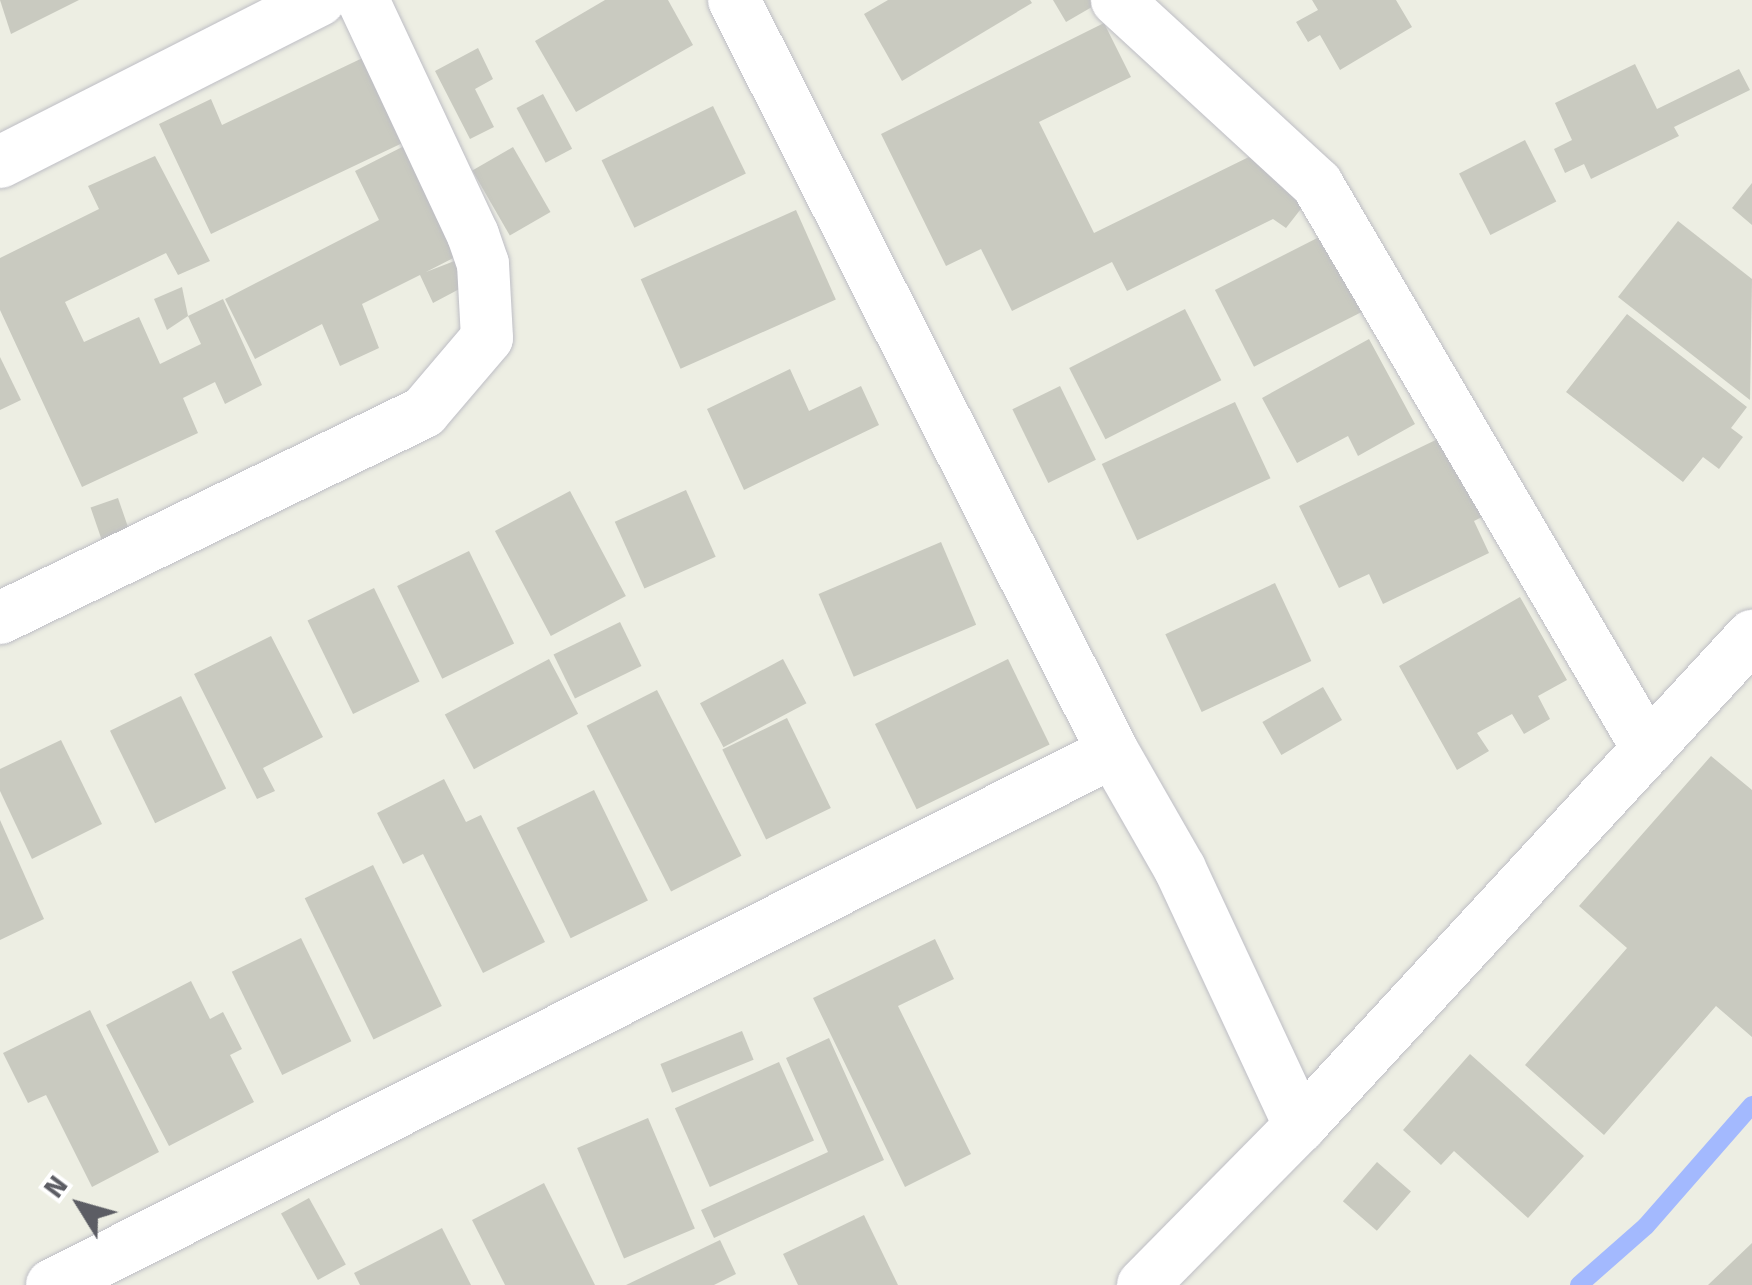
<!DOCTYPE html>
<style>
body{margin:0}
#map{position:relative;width:1752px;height:1285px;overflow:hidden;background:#edeee3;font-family:"Fira Sans",sans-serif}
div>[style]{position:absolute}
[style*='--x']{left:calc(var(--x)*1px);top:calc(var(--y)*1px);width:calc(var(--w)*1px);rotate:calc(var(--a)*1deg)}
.stream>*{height:18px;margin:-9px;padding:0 9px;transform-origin:9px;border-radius:9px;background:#a3b9fe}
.building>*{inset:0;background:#c9cac0;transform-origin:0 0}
.roads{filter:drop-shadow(0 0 2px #bebec5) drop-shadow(0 0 2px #bebec5)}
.street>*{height:52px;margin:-26px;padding:0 26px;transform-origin:26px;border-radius:26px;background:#fff}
span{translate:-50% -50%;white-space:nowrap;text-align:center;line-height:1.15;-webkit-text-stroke:8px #fff;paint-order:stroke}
.north{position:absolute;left:30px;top:1155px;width:100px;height:100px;-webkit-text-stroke:8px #fff;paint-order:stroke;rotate:307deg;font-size:28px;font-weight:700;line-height:40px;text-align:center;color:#5c5d64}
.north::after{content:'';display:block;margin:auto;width:35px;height:45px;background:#5c5d64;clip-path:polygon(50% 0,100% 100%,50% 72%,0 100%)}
</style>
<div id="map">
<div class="stream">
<div style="--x:1579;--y:1285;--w:89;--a:-41.4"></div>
<div style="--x:1646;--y:1226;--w:161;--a:-48.8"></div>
</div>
<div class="building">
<div style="clip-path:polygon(0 0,79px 0,11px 34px)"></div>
<div style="clip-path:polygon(605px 0,668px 0,693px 45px,576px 112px,535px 41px)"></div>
<div style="clip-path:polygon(888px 0,1030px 0,1032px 3px,902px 81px,864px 14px)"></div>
<div style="clip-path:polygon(1053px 0,1104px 0,1066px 22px)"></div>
<div style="clip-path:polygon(1312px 0,1396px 0,1412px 27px,1340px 70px,1320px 35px,1308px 42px,1296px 22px,1318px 10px)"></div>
<div style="clip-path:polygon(1104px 23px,1131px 77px,1039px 122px,1094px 233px,1257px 153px,1311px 196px,1286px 228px,1273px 219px,1127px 291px,1112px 262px,1012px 311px,981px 249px,946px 266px,881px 134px)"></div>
<div style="clip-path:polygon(478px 48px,493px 79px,475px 89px,494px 127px,470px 139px,435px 71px)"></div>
<div style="clip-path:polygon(373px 53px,413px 138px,211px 234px,159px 124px,211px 99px,222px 125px)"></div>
<div style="clip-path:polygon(1635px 64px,1657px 109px,1739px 69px,1750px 90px,1674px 127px,1679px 136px,1591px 179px,1584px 164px,1565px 173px,1554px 149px,1572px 140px,1555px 103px)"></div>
<div style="left:543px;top:94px;width:62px;height:30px;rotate:62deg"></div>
<div style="left:713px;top:106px;width:75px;height:124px;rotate:64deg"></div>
<div style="left:1525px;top:140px;width:69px;height:74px;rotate:63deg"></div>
<div style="clip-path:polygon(408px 144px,463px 253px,426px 272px,457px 260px,467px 285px,433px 303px,420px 275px,362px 304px,379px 348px,340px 366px,322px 324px,255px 359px,225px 299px,379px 220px,355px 171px)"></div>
<div style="left:513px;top:147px;width:75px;height:47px;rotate:60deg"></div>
<div style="clip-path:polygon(155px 156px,210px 261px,178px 275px,166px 253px,65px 302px,84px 342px,139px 317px,160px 364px,201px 344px,188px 316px,223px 299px,262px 385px,225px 404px,215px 382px,183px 398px,198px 433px,82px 487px,0 310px,0 258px,99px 209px,88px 186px)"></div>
<div style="clip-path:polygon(1752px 183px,1752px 225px,1732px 208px)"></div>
<div style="left:796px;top:210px;width:98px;height:170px;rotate:66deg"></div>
<div style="clip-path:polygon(1678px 221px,1752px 279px,1750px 400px,1618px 297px)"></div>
<div style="left:1329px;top:232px;width:86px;height:128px;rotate:63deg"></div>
<div style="clip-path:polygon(182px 287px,188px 316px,167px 330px,154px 299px)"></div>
<div style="left:1185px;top:309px;width:80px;height:130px;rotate:63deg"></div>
<div style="clip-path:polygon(1627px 314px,1747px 407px,1731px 428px,1743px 437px,1719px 469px,1703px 457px,1683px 482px,1566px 392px)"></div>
<div style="clip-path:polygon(1369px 339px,1415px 424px,1358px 456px,1348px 436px,1297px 463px,1262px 398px)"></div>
<div style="clip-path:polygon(0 357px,21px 400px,0 410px)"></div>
<div style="clip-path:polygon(790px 369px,809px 411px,861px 386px,879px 425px,744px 490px,707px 409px)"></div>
<div style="left:1060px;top:386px;width:82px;height:53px;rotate:64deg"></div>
<div style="left:1235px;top:402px;width:84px;height:147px;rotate:65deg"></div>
<div style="clip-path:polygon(1446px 435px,1484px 516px,1474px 521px,1489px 553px,1383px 604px,1369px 574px,1339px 588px,1299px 506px)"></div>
<div style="left:686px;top:490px;width:73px;height:78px;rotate:66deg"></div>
<div style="left:570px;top:491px;width:119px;height:85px;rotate:62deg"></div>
<div style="left:118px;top:498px;width:36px;height:29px;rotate:71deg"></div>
<div style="left:941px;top:542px;width:90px;height:133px;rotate:67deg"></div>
<div style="left:469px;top:551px;width:103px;height:80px;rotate:64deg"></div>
<div style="left:1275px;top:583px;width:86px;height:121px;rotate:65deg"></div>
<div style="left:374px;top:588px;width:104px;height:74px;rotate:64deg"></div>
<div style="clip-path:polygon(1520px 597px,1567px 680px,1538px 696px,1550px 719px,1524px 734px,1512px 714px,1477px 733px,1489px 751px,1457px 770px,1399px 666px)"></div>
<div style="left:620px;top:622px;width:49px;height:74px;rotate:64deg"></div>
<div style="clip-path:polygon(271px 636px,323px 737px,263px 768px,275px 791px,257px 799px,194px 674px)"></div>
<div style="left:549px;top:659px;width:62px;height:118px;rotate:62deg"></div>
<div style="left:783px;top:659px;width:50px;height:94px;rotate:62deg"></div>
<div style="left:1008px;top:659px;width:95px;height:148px;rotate:64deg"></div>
<div style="left:1323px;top:687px;width:38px;height:70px;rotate:60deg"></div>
<div style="left:657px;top:690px;width:186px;height:79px;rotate:63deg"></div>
<div style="left:181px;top:696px;width:103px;height:79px;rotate:64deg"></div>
<div style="left:787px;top:718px;width:100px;height:72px;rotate:64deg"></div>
<div style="clip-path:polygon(61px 740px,102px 824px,32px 859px,0 791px,0 769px)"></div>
<div style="clip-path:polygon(1711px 756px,1752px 790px,1752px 1037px,1716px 1006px,1604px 1135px,1525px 1065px,1627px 948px,1579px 906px)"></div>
<div style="clip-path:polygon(444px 779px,466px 822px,481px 815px,545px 942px,483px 973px,423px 854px,403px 864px,377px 813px)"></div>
<div style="left:594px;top:790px;width:123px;height:86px;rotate:64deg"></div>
<div style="clip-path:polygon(0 820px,44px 919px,0 940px)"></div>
<div style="left:373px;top:865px;width:157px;height:76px;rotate:64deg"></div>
<div style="left:301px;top:938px;width:115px;height:77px;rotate:64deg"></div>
<div style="clip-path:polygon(935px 939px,954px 979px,898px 1006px,971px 1154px,905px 1187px,813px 998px)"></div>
<div style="clip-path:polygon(191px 981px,210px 1019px,223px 1012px,242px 1049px,230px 1055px,254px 1102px,169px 1146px,106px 1025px)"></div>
<div style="clip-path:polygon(90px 1010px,159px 1152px,92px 1187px,46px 1095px,28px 1103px,3px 1053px)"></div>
<div style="left:742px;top:1031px;width:31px;height:88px;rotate:68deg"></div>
<div style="clip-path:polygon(829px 1038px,884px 1160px,714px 1238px,701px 1210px,828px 1152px,786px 1058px)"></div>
<div style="clip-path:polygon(1470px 1054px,1584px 1156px,1528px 1218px,1454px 1151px,1441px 1165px,1403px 1130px)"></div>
<div style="left:779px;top:1062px;width:86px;height:114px;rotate:66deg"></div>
<div style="left:648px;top:1118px;width:120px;height:77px;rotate:67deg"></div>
<div style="left:1377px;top:1162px;width:45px;height:52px;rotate:41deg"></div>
<div style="clip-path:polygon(544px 1183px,595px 1285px,505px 1285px,472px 1220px)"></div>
<div style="left:309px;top:1198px;width:76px;height:32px;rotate:61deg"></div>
<div style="clip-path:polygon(864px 1215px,898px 1285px,798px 1285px,783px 1254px)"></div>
<div style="clip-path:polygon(442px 1228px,471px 1285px,360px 1285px,354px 1273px)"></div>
<div style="clip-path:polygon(720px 1240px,736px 1274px,714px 1285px,626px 1285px)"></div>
<div style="clip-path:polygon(1752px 1243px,1752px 1285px,1708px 1285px)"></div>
</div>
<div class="roads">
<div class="street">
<div style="--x:734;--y:0;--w:842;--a:63.25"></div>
<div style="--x:1113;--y:752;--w:135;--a:60.2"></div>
<div style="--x:1180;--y:869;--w:284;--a:65"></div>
<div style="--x:1117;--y:0;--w:272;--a:42.6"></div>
<div style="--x:1317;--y:184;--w:655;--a:59.64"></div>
<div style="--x:0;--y:162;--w:358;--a:-26.9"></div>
<div style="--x:0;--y:618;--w:471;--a:-25.9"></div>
<div style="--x:424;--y:412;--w:97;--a:-49.6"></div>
<div style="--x:487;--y:338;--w:74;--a:-93.1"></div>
<div style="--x:483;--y:264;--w:31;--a:-109"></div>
<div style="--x:473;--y:235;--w:259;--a:-115.1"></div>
<div style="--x:52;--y:1285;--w:1187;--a:-26.67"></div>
<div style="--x:1143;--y:1285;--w:223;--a:-45.4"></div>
<div style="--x:1300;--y:1126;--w:667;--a:-47.31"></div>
</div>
</div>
<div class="north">N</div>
</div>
